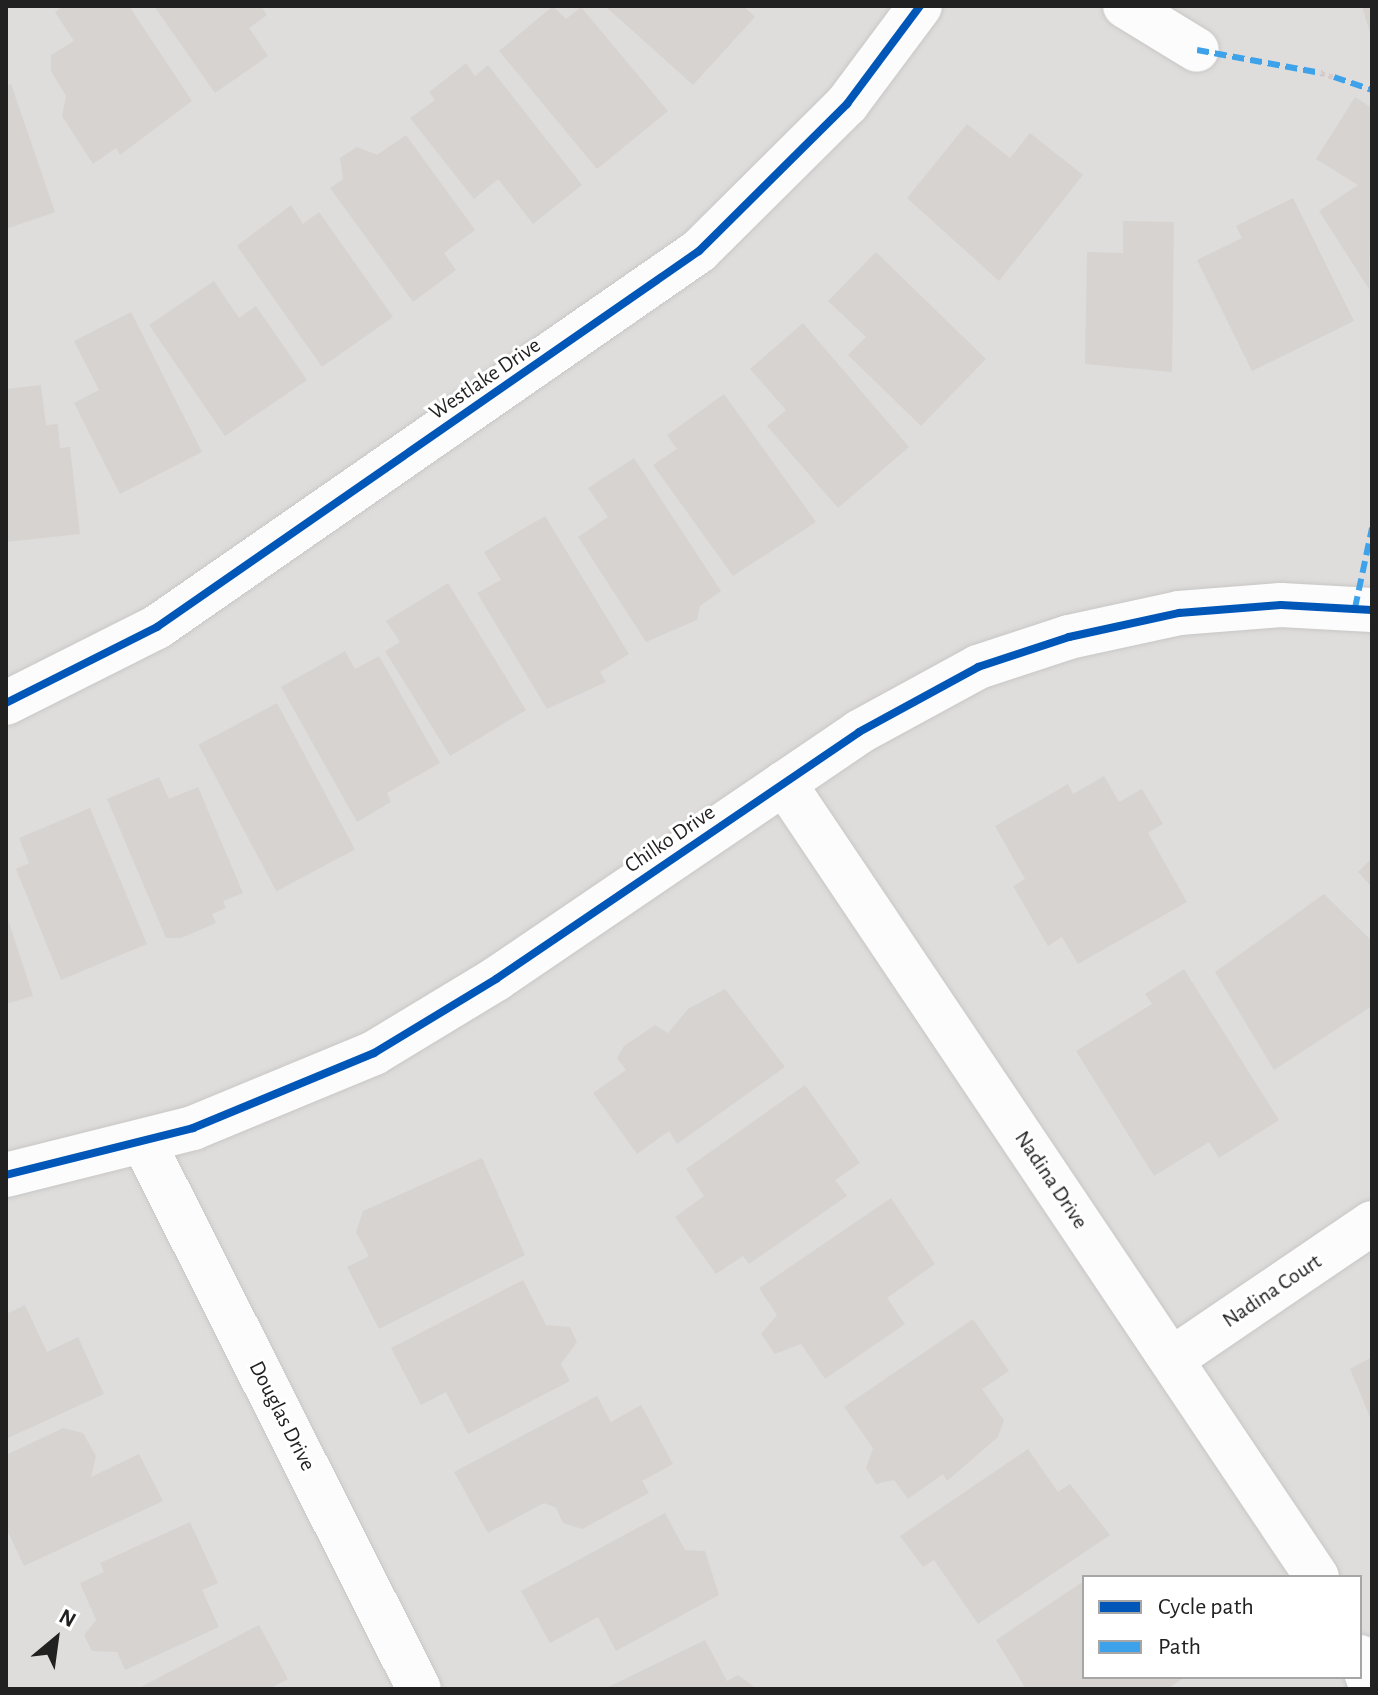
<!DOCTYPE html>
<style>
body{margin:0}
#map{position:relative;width:1378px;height:1695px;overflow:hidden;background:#f0edea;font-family:"Alegreya Sans",sans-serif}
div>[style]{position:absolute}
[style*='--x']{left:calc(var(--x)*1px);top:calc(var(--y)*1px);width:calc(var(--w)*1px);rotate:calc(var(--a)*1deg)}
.residential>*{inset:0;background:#dfdddb}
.building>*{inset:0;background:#d6d3d1;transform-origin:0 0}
.path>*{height:5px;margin-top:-2.5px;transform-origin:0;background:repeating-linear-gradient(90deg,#d8cac8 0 4px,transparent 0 8px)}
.roads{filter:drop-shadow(0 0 2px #c8c7c6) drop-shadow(0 0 2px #c8c7c6)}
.minor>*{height:44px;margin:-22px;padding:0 22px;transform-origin:22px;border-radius:22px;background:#fdfcfc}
.quiet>*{height:6px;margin-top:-3px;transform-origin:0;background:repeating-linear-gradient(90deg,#3ea2ea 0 12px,transparent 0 18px)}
.cycleway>*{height:8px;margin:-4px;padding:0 4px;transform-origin:4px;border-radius:4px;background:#0057b8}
span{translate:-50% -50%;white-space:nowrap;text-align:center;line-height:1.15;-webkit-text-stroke:6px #fff;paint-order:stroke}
.street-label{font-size:22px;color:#212121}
.frame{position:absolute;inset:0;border:8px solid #212121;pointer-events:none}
.legend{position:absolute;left:1082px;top:1575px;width:280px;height:104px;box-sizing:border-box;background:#fff;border:2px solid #a6a6a6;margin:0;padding:10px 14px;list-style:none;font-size:24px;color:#212121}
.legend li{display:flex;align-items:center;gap:16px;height:40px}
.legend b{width:40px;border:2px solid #a6a6a6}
.north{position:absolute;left:16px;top:1599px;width:80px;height:80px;-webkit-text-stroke:6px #fff;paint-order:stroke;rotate:29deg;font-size:22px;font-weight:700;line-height:32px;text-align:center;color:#212121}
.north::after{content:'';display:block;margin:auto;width:28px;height:36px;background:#212121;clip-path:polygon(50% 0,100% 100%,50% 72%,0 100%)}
</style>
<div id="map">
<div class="residential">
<div style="clip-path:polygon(evenodd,6px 6px,1372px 6px,1372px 1689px,6px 1689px,6px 6px,1084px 1577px,1360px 1577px,1360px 1677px,1084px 1677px,1084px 1577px)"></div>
</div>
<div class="building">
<div style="clip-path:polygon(63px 6px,129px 6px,192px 101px,120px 155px,116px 148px,93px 164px,62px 116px,66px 96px,51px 71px,51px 55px,74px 41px,55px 12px)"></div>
<div style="clip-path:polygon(154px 6px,261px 6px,267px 15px,249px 28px,268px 56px,215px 93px)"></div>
<div style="clip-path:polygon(553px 6px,566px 19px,581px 7px,668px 111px,597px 169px,499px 51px)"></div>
<div style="clip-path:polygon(605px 6px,743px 6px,755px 17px,693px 85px)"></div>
<div style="clip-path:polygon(1362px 6px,1372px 6px,1372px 36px,1371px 36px)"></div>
<div style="clip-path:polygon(466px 63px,475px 76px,488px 65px,582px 185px,533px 224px,498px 179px,474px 199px,410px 118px,435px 100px,429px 92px)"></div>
<div style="clip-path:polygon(11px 84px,55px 212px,6px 229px,6px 86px)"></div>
<div style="clip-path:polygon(1355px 97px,1372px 108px,1369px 289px,1319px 211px,1358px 185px,1316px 159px)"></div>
<div style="clip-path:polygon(967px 124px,1010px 158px,1030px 133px,1083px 175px,999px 281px,907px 198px)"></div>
<div style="clip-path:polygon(406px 135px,475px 230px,444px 253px,456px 270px,413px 302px,330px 188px,343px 179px,340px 158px,357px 147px,377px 155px)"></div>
<div style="clip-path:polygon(1293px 198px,1354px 321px,1252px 371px,1197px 260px,1242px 238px,1236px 226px)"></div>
<div style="clip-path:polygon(291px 205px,303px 224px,319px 212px,393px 317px,322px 367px,237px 246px)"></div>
<div style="clip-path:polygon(1123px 221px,1174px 222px,1172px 372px,1085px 364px,1087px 252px,1123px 253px)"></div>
<div style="clip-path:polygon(876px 252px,986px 359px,921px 426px,848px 355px,866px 337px,828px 301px)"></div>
<div style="clip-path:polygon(214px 281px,239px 318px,256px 306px,307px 380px,225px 436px,149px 325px)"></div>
<div style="clip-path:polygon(131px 312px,202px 452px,120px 494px,74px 403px,99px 390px,74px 341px)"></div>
<div style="clip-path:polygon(803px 323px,909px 447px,838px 508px,767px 426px,786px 410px,750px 369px)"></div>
<div style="clip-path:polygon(41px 385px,46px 425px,58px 424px,60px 448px,70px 447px,80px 534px,6px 542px,6px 389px)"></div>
<div style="clip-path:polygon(724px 394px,816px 522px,733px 576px,653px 465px,677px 449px,667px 435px)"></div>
<div style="clip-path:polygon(634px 458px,721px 591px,700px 606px,697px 620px,646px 642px,578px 537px,608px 517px,588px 488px)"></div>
<div style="clip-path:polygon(545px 516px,629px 654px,600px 672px,606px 682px,547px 709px,477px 593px,501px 580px,484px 552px)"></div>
<div style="clip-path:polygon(448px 583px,526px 710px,450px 756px,385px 651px,400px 642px,386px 621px)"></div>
<div style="clip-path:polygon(345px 651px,355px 669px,379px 656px,440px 763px,387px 793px,391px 802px,357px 822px,281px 687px)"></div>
<div style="left:277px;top:703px;width:166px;height:89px;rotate:62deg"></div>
<div style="clip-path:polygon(1104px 776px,1119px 802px,1142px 789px,1163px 824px,1148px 833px,1187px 902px,1078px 964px,1062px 937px,1048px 946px,1013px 886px,1025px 879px,995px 826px,1068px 784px,1073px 794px)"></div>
<div style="clip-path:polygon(159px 777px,169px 799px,198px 787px,243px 893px,223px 901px,226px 908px,212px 914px,216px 923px,181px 938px,166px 938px,107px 799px)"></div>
<div style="clip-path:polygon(90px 808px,147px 944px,61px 980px,16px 869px,29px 863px,19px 838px)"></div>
<div style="clip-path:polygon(1372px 858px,1372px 887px,1358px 872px)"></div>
<div style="clip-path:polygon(1324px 894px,1372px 941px,1372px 1006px,1274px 1070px,1215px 972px)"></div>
<div style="clip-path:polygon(6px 913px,33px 996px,6px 1004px)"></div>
<div style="clip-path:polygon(1184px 969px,1279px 1120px,1219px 1158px,1209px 1142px,1154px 1176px,1076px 1051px,1152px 1004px,1145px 994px)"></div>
<div style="clip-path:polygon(725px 989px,785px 1067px,677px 1144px,669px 1131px,637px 1154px,593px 1093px,626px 1070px,617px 1058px,624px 1046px,655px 1025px,668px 1033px,688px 1009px)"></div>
<div style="clip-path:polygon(805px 1085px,860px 1163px,835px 1180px,847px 1196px,749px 1264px,743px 1256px,716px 1274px,675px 1217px,704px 1196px,686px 1169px)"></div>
<div style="clip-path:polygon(482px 1158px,525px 1255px,379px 1329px,347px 1267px,369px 1256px,356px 1232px,363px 1211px)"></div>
<div style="clip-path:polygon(891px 1198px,935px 1264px,887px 1298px,905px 1324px,825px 1379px,801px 1344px,775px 1354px,761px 1334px,777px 1315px,759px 1288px)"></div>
<div style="clip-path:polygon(523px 1280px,546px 1325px,570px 1327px,577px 1342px,561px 1364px,570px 1381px,468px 1434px,446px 1392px,421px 1405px,391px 1348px)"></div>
<div style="clip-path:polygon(25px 1305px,47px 1352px,78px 1337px,104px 1394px,6px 1439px,6px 1314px)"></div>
<div style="clip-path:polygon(973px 1319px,1009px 1371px,982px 1389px,1004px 1420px,998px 1437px,947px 1481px,943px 1474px,908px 1499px,894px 1480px,876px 1484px,866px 1468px,873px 1448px,844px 1407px)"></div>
<div style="clip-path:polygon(1372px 1357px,1372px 1422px,1350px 1369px)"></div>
<div style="clip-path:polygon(597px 1396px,611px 1422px,641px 1405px,673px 1464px,642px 1481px,649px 1493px,582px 1529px,563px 1523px,556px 1508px,544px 1503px,488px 1533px,454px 1472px)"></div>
<div style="clip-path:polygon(63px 1428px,83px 1433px,96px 1456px,91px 1477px,139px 1454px,163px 1501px,24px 1566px,6px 1528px,6px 1455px)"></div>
<div style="clip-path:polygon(1028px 1449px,1058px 1492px,1070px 1484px,1110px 1535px,978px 1624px,934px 1560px,923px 1567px,900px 1536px)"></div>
<div style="clip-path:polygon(665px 1513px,685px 1550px,705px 1551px,719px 1595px,616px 1651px,598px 1617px,550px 1643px,521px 1591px)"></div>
<div style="clip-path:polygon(190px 1522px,218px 1583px,202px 1590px,219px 1627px,125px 1670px,117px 1652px,92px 1651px,84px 1635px,96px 1620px,80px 1583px,104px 1572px,100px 1563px)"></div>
<div style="clip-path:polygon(1084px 1581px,1084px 1677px,1185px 1677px,1167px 1689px,1026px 1689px,996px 1640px)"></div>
<div style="clip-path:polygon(259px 1625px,288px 1679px,269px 1689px,137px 1689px)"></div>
<div style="clip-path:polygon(705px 1640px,727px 1681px,738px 1675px,757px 1689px,604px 1689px)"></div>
</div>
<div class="path">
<div style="--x:1321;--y:73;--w:14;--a:17"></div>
</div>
<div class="roads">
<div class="minor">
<div style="--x:1125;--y:6;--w:84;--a:31.4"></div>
<div style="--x:6;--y:703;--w:169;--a:-26.7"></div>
<div style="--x:157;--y:627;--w:660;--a:-34.75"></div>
<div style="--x:699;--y:251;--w:209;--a:-44.8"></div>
<div style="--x:847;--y:104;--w:122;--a:-53.3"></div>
<div style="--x:784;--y:783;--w:956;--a:56.13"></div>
<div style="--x:144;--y:1143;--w:611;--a:63.27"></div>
<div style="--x:6;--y:1175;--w:193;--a:-14.1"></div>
<div style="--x:193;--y:1128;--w:196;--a:-22.5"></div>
<div style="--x:374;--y:1053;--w:143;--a:-31.2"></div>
<div style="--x:496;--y:979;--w:439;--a:-34.2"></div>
<div style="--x:859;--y:732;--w:136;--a:-28.6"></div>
<div style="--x:978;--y:667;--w:96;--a:-18.2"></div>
<div style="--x:1069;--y:637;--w:113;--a:-12.3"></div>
<div style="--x:1179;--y:613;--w:102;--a:-4.5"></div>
<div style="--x:1281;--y:605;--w:91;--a:3.1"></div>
<div style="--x:1172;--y:1359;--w:242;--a:-34.2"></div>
<div style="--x:1360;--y:1657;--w:33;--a:69"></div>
</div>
</div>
<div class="quiet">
<div style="--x:1197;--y:50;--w:126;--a:10.5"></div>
<div style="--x:1334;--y:77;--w:40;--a:18.9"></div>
<div style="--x:1355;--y:608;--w:82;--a:-78"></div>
</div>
<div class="cycleway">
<div style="--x:6;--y:703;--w:169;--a:-26.7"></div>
<div style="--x:157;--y:627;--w:660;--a:-34.75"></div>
<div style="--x:699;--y:251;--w:209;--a:-44.8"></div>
<div style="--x:847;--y:104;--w:122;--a:-53.3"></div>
<div style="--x:6;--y:1175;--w:193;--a:-14.1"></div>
<div style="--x:193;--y:1128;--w:196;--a:-22.5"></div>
<div style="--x:374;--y:1053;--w:143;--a:-31.2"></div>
<div style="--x:496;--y:979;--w:439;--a:-34.2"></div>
<div style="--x:859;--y:732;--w:136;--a:-28.6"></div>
<div style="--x:978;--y:667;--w:96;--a:-18.2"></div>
<div style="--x:1069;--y:637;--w:113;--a:-12.3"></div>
<div style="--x:1179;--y:613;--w:102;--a:-4.5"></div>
<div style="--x:1281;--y:605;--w:91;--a:3.1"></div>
</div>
<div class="street-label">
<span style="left:485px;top:379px;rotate:-34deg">Westlake Drive</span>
<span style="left:670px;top:839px;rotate:-34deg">Chilko Drive</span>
<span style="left:1051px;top:1180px;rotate:56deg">Nadina Drive</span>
<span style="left:1272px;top:1291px;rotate:-34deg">Nadina Court</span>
<span style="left:282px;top:1416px;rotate:63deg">Douglas Drive</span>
</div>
<div class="frame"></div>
<ul class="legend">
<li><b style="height:10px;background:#0057b8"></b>Cycle path</li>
<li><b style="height:10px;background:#3ea2ea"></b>Path</li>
</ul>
<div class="north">N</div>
</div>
